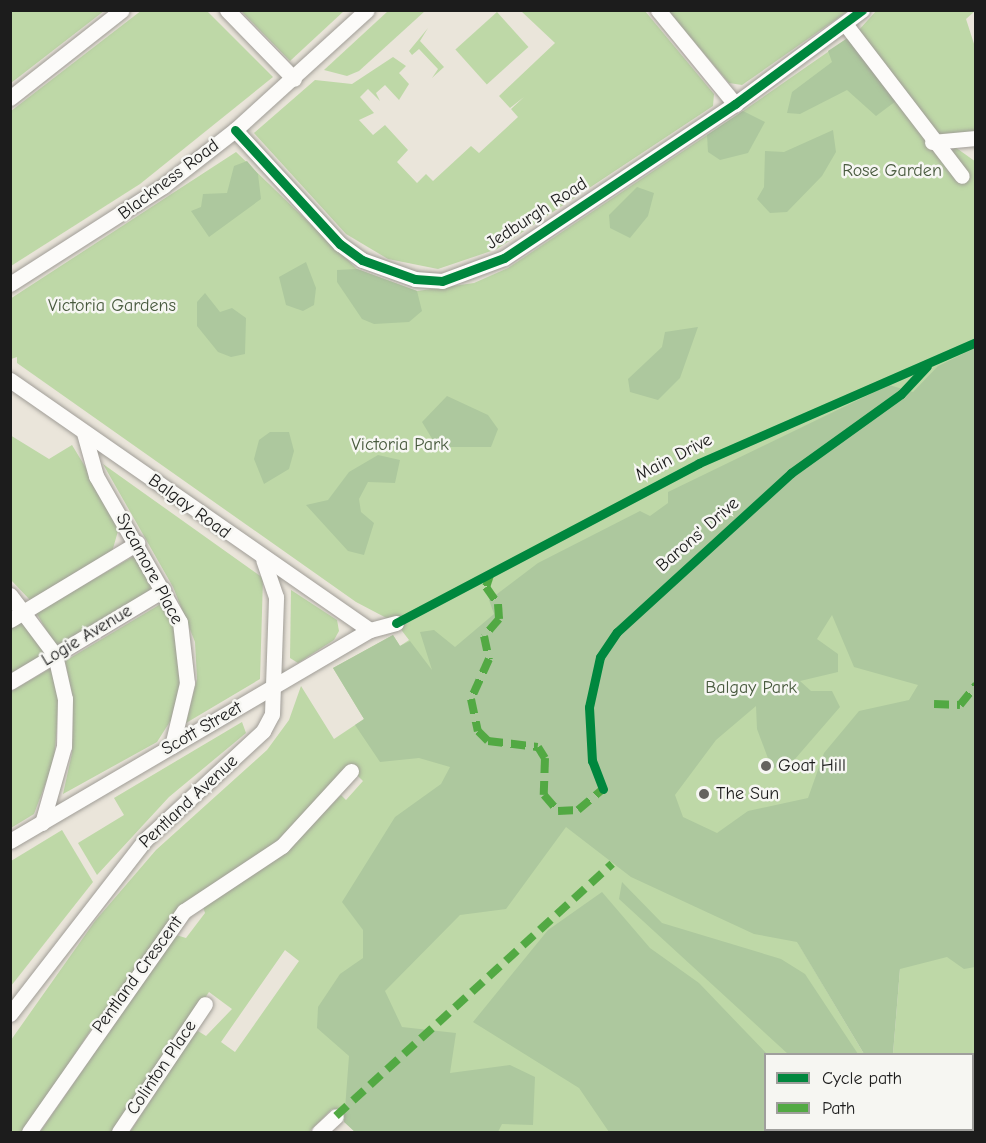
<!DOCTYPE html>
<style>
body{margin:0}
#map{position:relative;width:986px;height:1143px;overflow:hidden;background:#eae5da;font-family:"Comic Neue",sans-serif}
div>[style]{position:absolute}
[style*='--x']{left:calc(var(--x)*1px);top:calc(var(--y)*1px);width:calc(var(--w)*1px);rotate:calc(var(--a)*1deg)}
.green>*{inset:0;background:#bed8a7;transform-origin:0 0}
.forest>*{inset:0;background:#adc89e}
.roads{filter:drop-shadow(0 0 2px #a09d97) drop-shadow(0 0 2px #a09d97)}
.minor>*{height:15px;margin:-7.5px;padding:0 7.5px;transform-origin:7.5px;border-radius:7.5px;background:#fcfbf9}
.quiet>*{height:8px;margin-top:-4px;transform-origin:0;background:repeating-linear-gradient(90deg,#52a943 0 15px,transparent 0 23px)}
.cycleway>*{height:9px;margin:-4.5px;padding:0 4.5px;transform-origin:4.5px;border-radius:4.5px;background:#00873e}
.dots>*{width:16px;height:16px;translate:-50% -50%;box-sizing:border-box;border:3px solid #f6f6f2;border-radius:50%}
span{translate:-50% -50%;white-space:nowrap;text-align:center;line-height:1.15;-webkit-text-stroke:5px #f6f6f2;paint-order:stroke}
.park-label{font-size:18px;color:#485a3e}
.street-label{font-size:18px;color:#1c1c1c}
.poi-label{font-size:18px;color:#1c1c1c}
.left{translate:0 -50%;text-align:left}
.frame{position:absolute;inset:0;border:12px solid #1c1c1c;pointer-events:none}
.legend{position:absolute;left:764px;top:1053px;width:210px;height:78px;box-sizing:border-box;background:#f6f6f2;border:2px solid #9f9f9c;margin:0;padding:8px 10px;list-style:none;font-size:18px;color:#1c1c1c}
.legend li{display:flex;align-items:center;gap:12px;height:30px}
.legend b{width:30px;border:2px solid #9f9f9c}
</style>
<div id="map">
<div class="green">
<div style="clip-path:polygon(11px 10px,104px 10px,104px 11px,11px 83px)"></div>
<div style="clip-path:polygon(142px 10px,207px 11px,273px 77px,140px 184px,11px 266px,11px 111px)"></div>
<div style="clip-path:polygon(241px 11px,344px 11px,290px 61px)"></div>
<div style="clip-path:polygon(388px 11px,425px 11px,359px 71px,347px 76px,324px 70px)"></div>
<div style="clip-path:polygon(521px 11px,645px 11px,714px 94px,713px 106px,497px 249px,438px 269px,388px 259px,346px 234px,254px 133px,315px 80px,352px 84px,393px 57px,406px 66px,399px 73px,409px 84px,399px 100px,385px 85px,376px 93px,380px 101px,368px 89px,360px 97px,374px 113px,359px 120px,373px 135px,385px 125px,408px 150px,397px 162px,417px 183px,426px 174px,433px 181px,471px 146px,479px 153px,518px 117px,511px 109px,524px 97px,510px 108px,499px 96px,555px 43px)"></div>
<div style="clip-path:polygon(668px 11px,848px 11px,742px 85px,729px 83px)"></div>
<div style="clip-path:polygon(evenodd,876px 11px,975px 11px,966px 19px,975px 47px,975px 132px,933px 135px,949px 156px,955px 147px,976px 162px,975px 1132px,355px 1132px,332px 1109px,309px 1132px,130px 1132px,192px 1036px,198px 1031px,206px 1036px,232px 1009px,209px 992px,115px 1132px,40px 1132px,176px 935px,186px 938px,205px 913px,203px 907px,283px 855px,341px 795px,346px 800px,363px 781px,348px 766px,277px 843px,180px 910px,96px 1022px,24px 1132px,11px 1132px,11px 1040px,95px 921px,156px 850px,267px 750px,289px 720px,301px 686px,334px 739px,364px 719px,333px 668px,393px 635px,400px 646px,409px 640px,396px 623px,356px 602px,17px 363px,17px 357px,11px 359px,10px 299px,236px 152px,357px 269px,417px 291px,474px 283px,508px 268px,743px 111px,858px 31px,876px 11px,798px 943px,900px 969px,893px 1054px,972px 1054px,972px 1130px,766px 1130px,766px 1054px,864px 1054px,798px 943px,876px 11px,285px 950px,299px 961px,235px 1052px,221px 1042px,285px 950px)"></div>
<div style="left:497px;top:12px;width:47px;height:56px;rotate:48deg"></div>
<div style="clip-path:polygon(428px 28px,420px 41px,444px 67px,432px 78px,438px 69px,419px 49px,412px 55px,409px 51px)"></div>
<div style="clip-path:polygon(10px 435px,49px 459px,72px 445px,120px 524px,112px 552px,30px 600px,11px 580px)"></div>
<div style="clip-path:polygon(103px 464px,263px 578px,260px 679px,186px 723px,197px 679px,195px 642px,173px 587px)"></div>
<div style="left:134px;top:556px;width:39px;height:113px;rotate:60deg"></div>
<div style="clip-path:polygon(291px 590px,337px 620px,339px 631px,334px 640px,298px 663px,290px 658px)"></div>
<div style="clip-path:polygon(164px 602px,176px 626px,181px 684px,171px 720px,157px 742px,63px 794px,72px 753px,73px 698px,65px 661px)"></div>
<div style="clip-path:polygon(26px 619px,46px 654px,10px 675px,10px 628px)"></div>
<div style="clip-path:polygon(51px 668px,59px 700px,54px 761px,34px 814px,11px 828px,10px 692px)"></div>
<div style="clip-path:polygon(242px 722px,246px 733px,169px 797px,97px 875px,78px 843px,124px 815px,114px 798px)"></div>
<div style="clip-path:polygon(62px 830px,93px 882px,11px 986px,11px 861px)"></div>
</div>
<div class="forest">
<div style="clip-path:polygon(858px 31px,904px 95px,876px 116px,847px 90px,800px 114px,787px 113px,792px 92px,832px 62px,828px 51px)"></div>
<div style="clip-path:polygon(743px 111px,765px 122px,748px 153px,720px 160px,708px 152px,707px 135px)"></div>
<div style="clip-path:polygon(833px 130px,836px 152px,822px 176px,787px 212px,770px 213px,757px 199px,764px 187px,765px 151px,784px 152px)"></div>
<div style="clip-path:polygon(247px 161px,258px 174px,261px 199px,209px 237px,191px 211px,201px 207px,203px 194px,227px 193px,234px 166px)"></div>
<div style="clip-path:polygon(637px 187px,654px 193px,648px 216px,630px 238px,610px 228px,609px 215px)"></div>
<div style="clip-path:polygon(306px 262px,316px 288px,314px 305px,303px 311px,286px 305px,279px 277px)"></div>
<div style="clip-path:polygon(357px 269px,417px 291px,422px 311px,409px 322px,374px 324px,362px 319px,337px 282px,337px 270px)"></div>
<div style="clip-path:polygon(205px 293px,220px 312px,232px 308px,246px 318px,245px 354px,231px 357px,218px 352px,197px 326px,197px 302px)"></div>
<div style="clip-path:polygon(698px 327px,680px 378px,658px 400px,630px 392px,628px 379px,662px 347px,665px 332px)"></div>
<div style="clip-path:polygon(evenodd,975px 348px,975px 967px,964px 969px,947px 957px,900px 969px,893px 1054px,864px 1054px,797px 942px,754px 934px,631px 877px,566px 827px,506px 909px,460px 915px,385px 991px,402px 1027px,456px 1033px,450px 1073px,510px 1065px,535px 1077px,533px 1125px,502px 1124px,498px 1132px,355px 1132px,344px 1122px,349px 1056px,317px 1028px,318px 1007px,340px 974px,363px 958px,363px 930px,342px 902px,395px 817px,441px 784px,450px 767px,419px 758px,380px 762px,355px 725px,364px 719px,333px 668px,393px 635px,400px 646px,410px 641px,432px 670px,420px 632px,434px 630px,455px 647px,494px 614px,489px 600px,538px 563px,640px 511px,650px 516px,668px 503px,668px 492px,889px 385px,913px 392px,938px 366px,975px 348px,832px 615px,854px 667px,918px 685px,909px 700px,859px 711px,824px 753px,808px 798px,748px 811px,717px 833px,683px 817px,675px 795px,716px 740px,756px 706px,757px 729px,772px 769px,795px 759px,840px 707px,832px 691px,811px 691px,800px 681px,838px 672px,838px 654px,817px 639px,832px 615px)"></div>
<div style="clip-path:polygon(447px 396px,488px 415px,498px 429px,491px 447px,437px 447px,422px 422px)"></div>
<div style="clip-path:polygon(270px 432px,289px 432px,294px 451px,289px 469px,264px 484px,254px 459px,259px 440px)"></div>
<div style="clip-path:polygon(378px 455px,400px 460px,395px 483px,368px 482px,359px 499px,361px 512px,374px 523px,364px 555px,348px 551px,306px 505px,328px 500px,349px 472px)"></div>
<div style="clip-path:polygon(622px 882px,662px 923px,781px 959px,805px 974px,858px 1054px,788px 1054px,619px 899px)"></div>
<div style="clip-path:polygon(602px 892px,650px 948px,699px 983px,767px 1054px,766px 1130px,858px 1132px,609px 1132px,579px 1088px,473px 1022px,548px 930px)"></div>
</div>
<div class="roads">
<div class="minor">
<div style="--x:227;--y:10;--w:96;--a:45.8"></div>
<div style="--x:658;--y:10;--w:122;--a:50.7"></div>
<div style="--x:846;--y:25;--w:190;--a:52.5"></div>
<div style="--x:10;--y:98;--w:142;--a:-38.2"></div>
<div style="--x:235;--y:130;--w:155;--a:47.4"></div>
<div style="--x:340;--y:244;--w:27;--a:36"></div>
<div style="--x:362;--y:260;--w:56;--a:19.7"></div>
<div style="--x:415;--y:279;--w:27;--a:4"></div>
<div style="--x:442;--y:281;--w:66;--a:-20.4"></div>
<div style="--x:504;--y:258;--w:278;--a:-33.7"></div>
<div style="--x:735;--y:104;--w:158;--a:-36.5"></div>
<div style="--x:932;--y:142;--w:44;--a:-5.2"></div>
<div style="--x:10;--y:284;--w:182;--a:-32.6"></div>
<div style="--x:163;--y:186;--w:91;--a:-37.9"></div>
<div style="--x:235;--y:130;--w:178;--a:-42.3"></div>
<div style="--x:10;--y:380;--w:438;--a:34.8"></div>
<div style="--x:84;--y:433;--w:45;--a:74.4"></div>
<div style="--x:96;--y:476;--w:168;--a:60.1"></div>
<div style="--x:180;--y:622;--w:61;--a:83.5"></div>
<div style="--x:187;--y:683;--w:65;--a:103.4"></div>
<div style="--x:10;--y:595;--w:75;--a:53.1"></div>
<div style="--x:55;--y:655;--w:45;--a:77.2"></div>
<div style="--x:65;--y:699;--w:47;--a:91.2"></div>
<div style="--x:64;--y:746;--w:80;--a:105.9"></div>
<div style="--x:10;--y:620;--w:149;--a:-31.2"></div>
<div style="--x:10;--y:682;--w:179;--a:-31"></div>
<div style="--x:10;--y:841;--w:417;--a:-30.4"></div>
<div style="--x:370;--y:630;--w:27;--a:-15"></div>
<div style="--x:10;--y:1014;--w:220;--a:-52.2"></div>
<div style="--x:145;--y:840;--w:161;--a:-42.7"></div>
<div style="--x:263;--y:731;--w:19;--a:-62"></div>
<div style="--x:272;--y:714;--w:117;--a:-88"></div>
<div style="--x:276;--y:597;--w:39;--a:-109"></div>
<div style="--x:29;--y:1132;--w:270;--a:-55"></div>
<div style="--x:184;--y:911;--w:118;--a:-33.6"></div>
<div style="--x:282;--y:846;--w:102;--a:-47.4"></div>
<div style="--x:119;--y:1132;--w:154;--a:-56.1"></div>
<div style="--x:319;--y:1132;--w:23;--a:-43"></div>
</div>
</div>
<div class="quiet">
<div style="--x:491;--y:572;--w:16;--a:108"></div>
<div style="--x:486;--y:587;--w:21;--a:55"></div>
<div style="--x:498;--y:604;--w:15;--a:86"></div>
<div style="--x:499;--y:619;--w:23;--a:131"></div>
<div style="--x:484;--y:636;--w:24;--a:78"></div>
<div style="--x:489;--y:659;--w:44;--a:114.2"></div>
<div style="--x:471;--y:699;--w:33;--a:78"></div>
<div style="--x:478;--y:731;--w:14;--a:45"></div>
<div style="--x:488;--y:741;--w:50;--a:6.8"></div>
<div style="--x:538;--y:747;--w:13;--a:58"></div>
<div style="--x:545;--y:758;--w:37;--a:92"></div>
<div style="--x:544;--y:795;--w:21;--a:49"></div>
<div style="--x:558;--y:811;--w:20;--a:-3"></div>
<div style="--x:578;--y:810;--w:33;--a:-40"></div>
<div style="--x:934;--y:704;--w:26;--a:2"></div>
<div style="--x:960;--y:705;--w:26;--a:-51"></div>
<div style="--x:336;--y:1116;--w:374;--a:-42.4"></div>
</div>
<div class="cycleway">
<div style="--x:235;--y:130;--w:155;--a:47.4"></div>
<div style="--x:340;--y:244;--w:27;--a:36"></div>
<div style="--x:362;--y:260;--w:56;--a:19.7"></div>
<div style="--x:415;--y:279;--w:27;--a:4"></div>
<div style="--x:442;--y:281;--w:66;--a:-20.4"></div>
<div style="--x:504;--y:258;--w:278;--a:-33.7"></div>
<div style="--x:735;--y:104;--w:158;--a:-36.5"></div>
<div style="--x:396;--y:623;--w:343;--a:-27.8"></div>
<div style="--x:699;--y:463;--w:302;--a:-23.6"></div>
<div style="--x:603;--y:789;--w:30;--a:-111"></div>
<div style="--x:592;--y:761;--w:54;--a:-93.2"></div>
<div style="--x:589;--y:707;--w:51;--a:-77.6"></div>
<div style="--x:600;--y:657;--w:30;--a:-56"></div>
<div style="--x:617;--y:632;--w:236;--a:-42.4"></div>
<div style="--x:791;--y:473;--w:135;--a:-35.7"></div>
<div style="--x:901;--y:394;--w:38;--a:-47"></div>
</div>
<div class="dots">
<div style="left:766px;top:766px;background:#64625e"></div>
<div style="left:704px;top:794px;background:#64625e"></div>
</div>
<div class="park-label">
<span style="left:892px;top:171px">Rose Garden</span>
<span style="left:112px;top:306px">Victoria Gardens</span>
<span style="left:400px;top:445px">Victoria Park</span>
<span style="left:751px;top:688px">Balgay Park</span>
</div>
<div class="street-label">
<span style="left:169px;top:180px;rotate:-37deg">Blackness Road</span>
<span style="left:537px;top:214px;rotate:-33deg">Jedburgh Road</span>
<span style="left:674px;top:458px;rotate:-27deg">Main Drive</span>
<span style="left:189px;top:507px;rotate:36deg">Balgay Road</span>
<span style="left:698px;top:535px;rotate:-41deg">Barons' Drive</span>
<span style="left:149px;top:569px;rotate:62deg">Sycamore Place</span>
<span style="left:87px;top:636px;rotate:-31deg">Logie Avenue</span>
<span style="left:202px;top:729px;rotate:-30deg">Scott Street</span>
<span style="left:189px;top:802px;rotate:-43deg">Pentland Avenue</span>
<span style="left:138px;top:975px;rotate:-54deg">Pentland Crescent</span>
<span style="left:162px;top:1068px;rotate:-56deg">Colinton Place</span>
</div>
<div class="poi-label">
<span class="left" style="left:778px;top:766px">Goat Hill</span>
<span class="left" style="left:716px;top:794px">The Sun</span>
</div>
<div class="frame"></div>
<ul class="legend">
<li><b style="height:8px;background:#00873e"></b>Cycle path</li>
<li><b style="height:8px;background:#52a943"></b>Path</li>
</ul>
</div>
